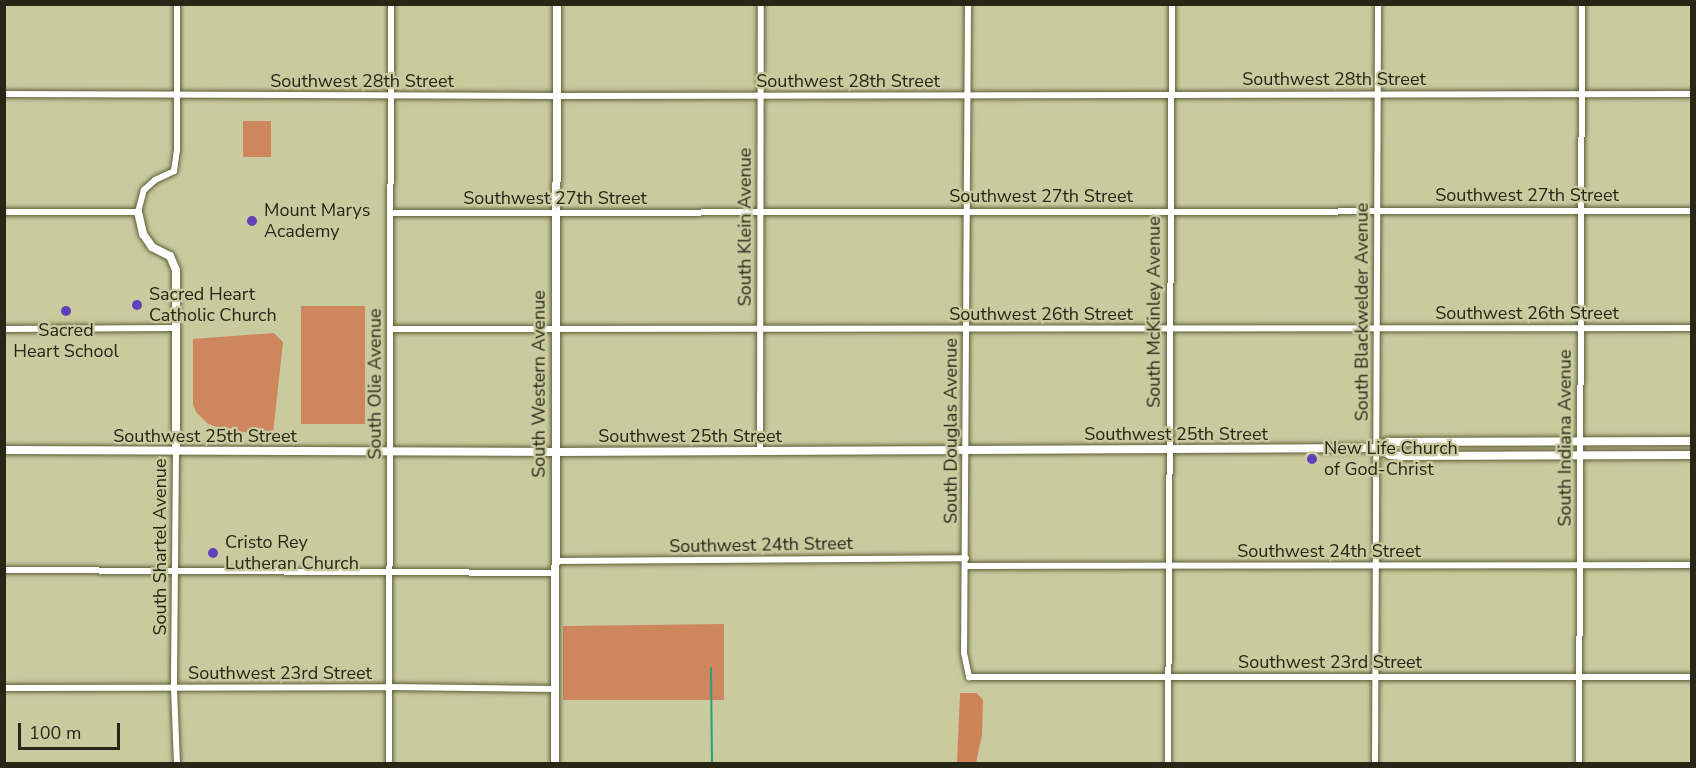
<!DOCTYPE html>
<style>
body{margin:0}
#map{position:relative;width:1696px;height:768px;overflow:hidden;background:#c9cb9f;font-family:"Nunito Sans",sans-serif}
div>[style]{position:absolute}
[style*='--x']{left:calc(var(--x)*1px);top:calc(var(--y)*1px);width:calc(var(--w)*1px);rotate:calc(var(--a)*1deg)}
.green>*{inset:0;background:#ce865d;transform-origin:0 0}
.forest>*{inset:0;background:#ce8458}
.stream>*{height:2px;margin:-1px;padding:0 1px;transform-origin:1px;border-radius:1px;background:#2e9c7e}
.roads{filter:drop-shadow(0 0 2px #5d5e35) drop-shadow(0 0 2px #5d5e35)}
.minor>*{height:6px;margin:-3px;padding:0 3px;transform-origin:3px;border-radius:3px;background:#fff}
.tertiary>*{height:8px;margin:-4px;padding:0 4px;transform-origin:4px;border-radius:4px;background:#fff}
.secondary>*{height:8px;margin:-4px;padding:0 4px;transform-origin:4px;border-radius:4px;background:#fff}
.dots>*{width:16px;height:16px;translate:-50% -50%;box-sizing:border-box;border:3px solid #c9cb9f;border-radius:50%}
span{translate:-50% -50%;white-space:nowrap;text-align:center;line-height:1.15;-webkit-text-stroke:4.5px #c9cb9f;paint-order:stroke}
.street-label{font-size:18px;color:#262716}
.poi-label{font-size:18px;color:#262716}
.left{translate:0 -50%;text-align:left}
.frame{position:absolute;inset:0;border:6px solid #262716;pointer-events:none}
.scale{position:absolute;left:18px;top:723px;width:102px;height:27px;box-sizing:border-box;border:3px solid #262716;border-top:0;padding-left:8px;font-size:18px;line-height:21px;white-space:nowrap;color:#262716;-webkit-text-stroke:4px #c9cb9f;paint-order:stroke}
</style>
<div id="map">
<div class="green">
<div style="left:243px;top:121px;width:28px;height:36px"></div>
<div style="left:301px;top:306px;width:64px;height:118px"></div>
<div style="clip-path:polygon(274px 333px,283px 342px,273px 434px,226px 431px,207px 423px,196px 412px,193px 404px,193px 339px)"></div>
<div style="clip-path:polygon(724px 624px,724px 700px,712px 700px,711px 668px,711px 700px,563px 700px,563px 626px)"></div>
</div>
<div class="forest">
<div style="clip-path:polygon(960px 693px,977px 693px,983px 700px,982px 735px,976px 763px,957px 763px)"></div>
</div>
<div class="stream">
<div style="--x:711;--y:668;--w:96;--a:89.4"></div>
</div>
<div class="roads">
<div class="minor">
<div style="--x:968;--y:4;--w:649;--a:90.35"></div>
<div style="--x:964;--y:653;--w:25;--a:78"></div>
<div style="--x:969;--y:677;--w:723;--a:0"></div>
<div style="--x:4;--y:94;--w:552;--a:0.21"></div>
<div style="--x:556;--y:96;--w:1136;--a:-0.1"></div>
<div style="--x:4;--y:212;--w:134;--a:0"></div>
<div style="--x:138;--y:212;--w:23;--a:-75"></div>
<div style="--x:144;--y:190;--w:15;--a:-42"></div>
<div style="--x:155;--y:180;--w:21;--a:-25"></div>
<div style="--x:174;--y:171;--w:21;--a:-82"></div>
<div style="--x:177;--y:150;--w:146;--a:-90"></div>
<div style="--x:390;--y:213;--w:1302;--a:-0.09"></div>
<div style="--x:4;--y:329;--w:172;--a:-0.3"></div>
<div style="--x:390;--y:329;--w:1302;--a:-0.04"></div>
<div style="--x:176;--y:450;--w:239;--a:90.5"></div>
<div style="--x:174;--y:689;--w:75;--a:87.7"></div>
<div style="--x:760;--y:450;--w:446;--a:-89.9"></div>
<div style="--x:556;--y:561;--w:410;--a:-0.4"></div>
<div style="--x:966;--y:566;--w:726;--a:-0.08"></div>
<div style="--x:4;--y:570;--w:552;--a:0.31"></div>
<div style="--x:4;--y:688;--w:385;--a:-0.1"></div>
<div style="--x:389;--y:687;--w:167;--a:0.7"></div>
<div style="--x:389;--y:764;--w:760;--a:-89.85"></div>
<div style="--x:1168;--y:764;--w:760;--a:-89.7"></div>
<div style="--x:1375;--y:764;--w:760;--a:-89.77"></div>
<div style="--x:1579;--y:764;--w:760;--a:-89.77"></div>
</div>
<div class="tertiary">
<div style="--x:138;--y:212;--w:23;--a:77"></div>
<div style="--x:143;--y:234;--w:16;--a:55"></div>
<div style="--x:152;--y:247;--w:20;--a:27"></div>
<div style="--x:170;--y:256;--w:15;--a:67"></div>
<div style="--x:176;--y:270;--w:180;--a:90"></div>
<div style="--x:1377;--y:448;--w:13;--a:-29"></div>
<div style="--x:1388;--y:442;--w:304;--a:-0.2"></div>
<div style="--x:4;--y:450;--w:552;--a:0.21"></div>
<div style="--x:556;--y:452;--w:821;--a:-0.28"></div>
<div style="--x:1377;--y:448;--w:15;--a:28"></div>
<div style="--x:1390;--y:455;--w:12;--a:5"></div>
<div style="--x:1402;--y:456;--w:290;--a:-0.2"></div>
</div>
<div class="secondary">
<div style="--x:555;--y:764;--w:760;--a:-89.85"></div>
</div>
</div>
<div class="dots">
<div style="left:252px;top:221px;background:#6140b8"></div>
<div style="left:137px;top:305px;background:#6140b8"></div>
<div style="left:66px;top:311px;background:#6140b8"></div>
<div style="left:1312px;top:459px;background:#6140b8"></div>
<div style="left:213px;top:553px;background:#6140b8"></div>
</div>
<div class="street-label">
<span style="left:1334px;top:79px">Southwest 28th Street</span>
<span style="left:362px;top:81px">Southwest 28th Street</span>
<span style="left:848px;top:81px">Southwest 28th Street</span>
<span style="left:1527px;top:195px">Southwest 27th Street</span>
<span style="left:1041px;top:196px">Southwest 27th Street</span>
<span style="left:555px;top:198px">Southwest 27th Street</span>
<span style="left:745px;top:227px;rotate:-90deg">South Klein Avenue</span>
<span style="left:1154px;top:312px;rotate:-90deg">South McKinley Avenue</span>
<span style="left:1362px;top:312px;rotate:-90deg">South Blackwelder Avenue</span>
<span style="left:1527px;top:313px">Southwest 26th Street</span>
<span style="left:1041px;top:314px">Southwest 26th Street</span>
<span style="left:375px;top:384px;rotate:-90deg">South Olie Avenue</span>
<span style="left:539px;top:384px;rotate:-90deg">South Western Avenue</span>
<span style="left:951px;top:431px;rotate:-90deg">South Douglas Avenue</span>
<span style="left:1176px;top:434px">Southwest 25th Street</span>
<span style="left:205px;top:436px">Southwest 25th Street</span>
<span style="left:690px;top:436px">Southwest 25th Street</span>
<span style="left:1565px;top:438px;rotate:-90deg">South Indiana Avenue</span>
<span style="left:761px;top:545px;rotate:-1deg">Southwest 24th Street</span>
<span style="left:160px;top:547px;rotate:-90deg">South Shartel Avenue</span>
<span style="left:1329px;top:551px">Southwest 24th Street</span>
<span style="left:1330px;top:662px">Southwest 23rd Street</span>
<span style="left:280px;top:673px">Southwest 23rd Street</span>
</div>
<div class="poi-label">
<span class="left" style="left:264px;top:221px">Mount Marys<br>Academy</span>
<span class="left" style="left:149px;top:305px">Sacred Heart<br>Catholic Church</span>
<span style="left:66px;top:341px">Sacred<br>Heart School</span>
<span class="left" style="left:1324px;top:459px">New Life Church<br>of God-Christ</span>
<span class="left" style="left:225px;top:553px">Cristo Rey<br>Lutheran Church</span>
</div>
<div class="frame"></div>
<div class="scale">100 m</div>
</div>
